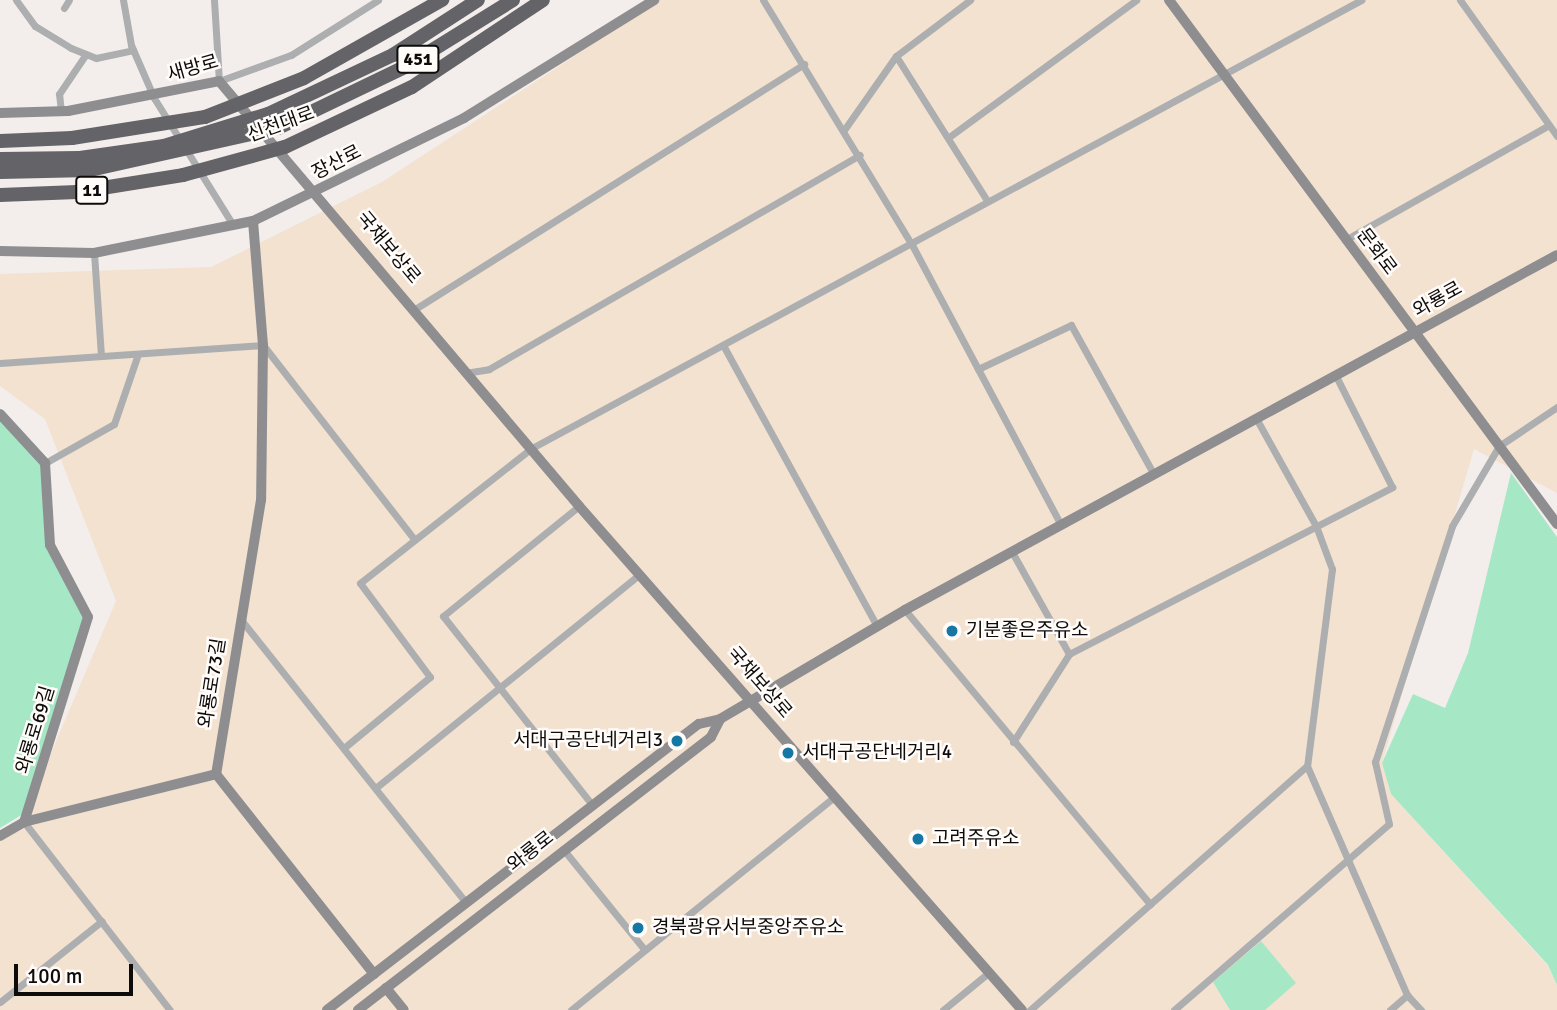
<!DOCTYPE html>
<meta charset="utf-8">
<style>
body{margin:0}
#map{position:relative;width:1557px;height:1010px;overflow:hidden;background:#f3eeeb;font-family:Signika,"Noto Sans KR",sans-serif}
div>[style]{position:absolute}
[style*='--x']{left:calc(var(--x)*1px);top:calc(var(--y)*1px);width:calc(var(--w)*1px);rotate:calc(var(--a)*1deg)}
.industrial>*{inset:0;background:#f3e2d0}
.green>*{inset:0;background:#a6e7c6}
.street>*{height:7px;margin:-3.5px;padding:0 3.5px;transform-origin:3.5px;border-radius:3.5px;background:#adaeb0}
.secondary>*{height:10px;margin:-5px;padding:0 5px;transform-origin:5px;border-radius:5px;background:#8e8e91}
.highway>*{height:14px;margin:-7px;padding:0 7px;transform-origin:7px;border-radius:7px;background:#636368}
.dots>*{width:19px;height:19px;translate:-50% -50%;box-sizing:border-box;border:4px solid #fffcfa;border-radius:50%}
span{translate:-50% -50%;white-space:nowrap;text-align:center;line-height:1.15;-webkit-text-stroke:5px #fffcfa;paint-order:stroke}
.shield-label span{padding:2px 5px;background:#fffcfa;border:2px solid;border-radius:5px;-webkit-text-stroke-width:0}
.shield-label{font-size:18px;color:#0d0c0b;font-weight:700}
.street-label{font-size:19px;color:#0d0c0b}
.poi-label{font-size:19px;color:#0d0c0b}
.left{translate:0 -50%;text-align:left}
.right{translate:-100% -50%;text-align:right}
.scale{position:absolute;left:14px;top:964px;width:119px;height:32px;box-sizing:border-box;border:4px solid #0d0c0b;border-top:0;padding-left:9px;font-size:21px;line-height:24px;white-space:nowrap;color:#0d0c0b;-webkit-text-stroke:5px #fffcfa;paint-order:stroke}
</style>
<div id="map">
<div class="industrial">
<div style="clip-path:polygon(660px 0,1557px 0,1557px 493px,1474px 449px,1382px 763px,1391px 794px,1548px 966px,1557px 985px,1557px 1010px,0 1010px,0 839px,19px 828px,116px 601px,45px 419px,0 386px,0 274px,211px 267px,382px 182px)"></div>
</div>
<div class="green">
<div style="clip-path:polygon(0 420px,42px 466px,46px 547px,83px 618px,23px 814px,0 828px)"></div>
<div style="clip-path:polygon(1511px 473px,1557px 537px,1557px 985px,1548px 965px,1391px 794px,1382px 763px,1413px 694px,1445px 708px,1468px 653px)"></div>
<div style="clip-path:polygon(1261px 941px,1296px 983px,1265px 1010px,1230px 1010px,1213px 982px)"></div>
</div>
<div class="street">
<div style="--x:16;--y:0;--w:32;--a:54"></div>
<div style="--x:35;--y:26;--w:42;--a:31.4"></div>
<div style="--x:71;--y:48;--w:27;--a:22"></div>
<div style="--x:96;--y:58;--w:38;--a:-12"></div>
<div style="--x:123;--y:0;--w:46;--a:79.9"></div>
<div style="--x:131;--y:45;--w:58;--a:66.5"></div>
<div style="--x:154;--y:98;--w:150;--a:58.1"></div>
<div style="--x:214;--y:0;--w:81;--a:86.5"></div>
<div style="--x:219;--y:81;--w:77;--a:-19.9"></div>
<div style="--x:291;--y:55;--w:103;--a:-32.3"></div>
<div style="--x:763;--y:0;--w:285;--a:58.7"></div>
<div style="--x:911;--y:243;--w:319;--a:62"></div>
<div style="--x:1460;--y:0;--w:167;--a:54.5"></div>
<div style="--x:64;--y:8;--w:9;--a:-58"></div>
<div style="--x:896;--y:56;--w:169;--a:57.8"></div>
<div style="--x:61;--y:112;--w:18;--a:-96"></div>
<div style="--x:59;--y:94;--w:48;--a:-56"></div>
<div style="--x:844;--y:130;--w:90;--a:-54.9"></div>
<div style="--x:896;--y:56;--w:93;--a:-37.1"></div>
<div style="--x:949;--y:137;--w:232;--a:-36.2"></div>
<div style="--x:1345;--y:240;--w:234;--a:-29.4"></div>
<div style="--x:94;--y:253;--w:102;--a:86.1"></div>
<div style="--x:415;--y:309;--w:460;--a:-32.2"></div>
<div style="--x:723;--y:345;--w:320;--a:61.3"></div>
<div style="--x:0;--y:363;--w:264;--a:-3.9"></div>
<div style="--x:263;--y:345;--w:246;--a:52.1"></div>
<div style="--x:978;--y:369;--w:103;--a:-25.3"></div>
<div style="--x:1071;--y:325;--w:171;--a:61"></div>
<div style="--x:465;--y:373;--w:24;--a:-9"></div>
<div style="--x:489;--y:369;--w:428;--a:-30"></div>
<div style="--x:1257;--y:420;--w:121;--a:60.9"></div>
<div style="--x:1316;--y:526;--w:46;--a:69.6"></div>
<div style="--x:1332;--y:569;--w:199;--a:97.2"></div>
<div style="--x:1307;--y:766;--w:250;--a:66.4"></div>
<div style="--x:1407;--y:995;--w:21;--a:47"></div>
<div style="--x:45;--y:463;--w:79;--a:-29.5"></div>
<div style="--x:114;--y:424;--w:71;--a:-71.1"></div>
<div style="--x:579;--y:506;--w:175;--a:141"></div>
<div style="--x:443;--y:616;--w:241;--a:51.7"></div>
<div style="--x:1012;--y:552;--w:117;--a:60.8"></div>
<div style="--x:905;--y:610;--w:383;--a:50.2"></div>
<div style="--x:242;--y:621;--w:360;--a:51.5"></div>
<div style="--x:1013;--y:742;--w:104;--a:-57.5"></div>
<div style="--x:1069;--y:654;--w:364;--a:-27.3"></div>
<div style="--x:1392;--y:487;--w:124;--a:-116.8"></div>
<div style="--x:345;--y:747;--w:110;--a:-39.5"></div>
<div style="--x:430;--y:677;--w:117;--a:-126.7"></div>
<div style="--x:360;--y:583;--w:216;--a:-38.2"></div>
<div style="--x:530;--y:449;--w:945;--a:-28.38"></div>
<div style="--x:378;--y:786;--w:337;--a:-39"></div>
<div style="--x:24;--y:822;--w:238;--a:52.2"></div>
<div style="--x:563;--y:849;--w:129;--a:51"></div>
<div style="--x:0;--y:1002;--w:130;--a:-38.5"></div>
<div style="--x:571;--y:1010;--w:337;--a:-39"></div>
<div style="--x:943;--y:1010;--w:58;--a:-39.4"></div>
<div style="--x:1030;--y:1010;--w:369;--a:-41.4"></div>
<div style="--x:1174;--y:1010;--w:284;--a:-40.9"></div>
<div style="--x:1389;--y:824;--w:64;--a:-102.7"></div>
<div style="--x:1375;--y:762;--w:248;--a:-71.9"></div>
<div style="--x:1452;--y:526;--w:93;--a:-59.6"></div>
<div style="--x:1499;--y:446;--w:70;--a:-33.9"></div>
<div style="--x:1390;--y:1010;--w:23;--a:-41"></div>
</div>
<div class="secondary">
<div style="--x:1169;--y:0;--w:652;--a:53.48"></div>
<div style="--x:0;--y:113;--w:68;--a:-1.7"></div>
<div style="--x:68;--y:111;--w:154;--a:-11.2"></div>
<div style="--x:219;--y:81;--w:557;--a:49.73"></div>
<div style="--x:579;--y:506;--w:671;--a:48.69"></div>
<div style="--x:253;--y:221;--w:124;--a:85.4"></div>
<div style="--x:263;--y:345;--w:155;--a:90.7"></div>
<div style="--x:261;--y:500;--w:278;--a:99.3"></div>
<div style="--x:216;--y:774;--w:255;--a:51.7"></div>
<div style="--x:0;--y:251;--w:94;--a:1.2"></div>
<div style="--x:94;--y:253;--w:162;--a:-11.4"></div>
<div style="--x:253;--y:221;--w:235;--a:-26"></div>
<div style="--x:464;--y:118;--w:224;--a:-31.8"></div>
<div style="--x:0;--y:414;--w:67;--a:47.4"></div>
<div style="--x:45;--y:463;--w:82;--a:86.5"></div>
<div style="--x:50;--y:545;--w:81;--a:62.2"></div>
<div style="--x:88;--y:617;--w:215;--a:107.3"></div>
<div style="--x:0;--y:836;--w:28;--a:-30"></div>
<div style="--x:24;--y:822;--w:198;--a:-14"></div>
<div style="--x:386;--y:988;--w:28;--a:51"></div>
<div style="--x:327;--y:1010;--w:469;--a:-37.6"></div>
<div style="--x:699;--y:724;--w:22;--a:-13"></div>
<div style="--x:720;--y:719;--w:215;--a:-30.5"></div>
<div style="--x:905;--y:610;--w:742;--a:-28.57"></div>
<div style="--x:358;--y:1010;--w:446;--a:-37.7"></div>
<div style="--x:711;--y:737;--w:20;--a:-63"></div>
</div>
<div class="highway">
<div style="--x:0;--y:141;--w:72;--a:-2.4"></div>
<div style="--x:72;--y:138;--w:135;--a:-9"></div>
<div style="--x:205;--y:117;--w:106;--a:-21.5"></div>
<div style="--x:304;--y:78;--w:159;--a:-29.5"></div>
<div style="--x:0;--y:159;--w:80;--a:-0.7"></div>
<div style="--x:80;--y:158;--w:85;--a:-8.1"></div>
<div style="--x:164;--y:146;--w:109;--a:-17.1"></div>
<div style="--x:268;--y:114;--w:138;--a:-25.3"></div>
<div style="--x:393;--y:55;--w:101;--a:-32.9"></div>
<div style="--x:0;--y:172;--w:90;--a:-1.3"></div>
<div style="--x:90;--y:170;--w:193;--a:-12.6"></div>
<div style="--x:278;--y:128;--w:141;--a:-25.7"></div>
<div style="--x:405;--y:67;--w:127;--a:-31.8"></div>
<div style="--x:0;--y:195;--w:77;--a:-2.2"></div>
<div style="--x:77;--y:192;--w:107;--a:-9.1"></div>
<div style="--x:183;--y:175;--w:106;--a:-15.4"></div>
<div style="--x:285;--y:147;--w:140;--a:-25.3"></div>
<div style="--x:412;--y:87;--w:157;--a:-33.6"></div>
</div>
<div class="dots">
<div style="left:952px;top:631px;background:#1577a3"></div>
<div style="left:677px;top:741px;background:#1577a3"></div>
<div style="left:788px;top:753px;background:#1577a3"></div>
<div style="left:918px;top:839px;background:#1577a3"></div>
<div style="left:638px;top:928px;background:#1577a3"></div>
</div>
<div class="shield-label">
<span style="left:418px;top:59px">451</span>
<span style="left:92px;top:190px">11</span>
</div>
<div class="street-label">
<span style="left:193px;top:69px;rotate:-16deg">새방로</span>
<span style="left:281px;top:125px;rotate:-20deg">신천대로</span>
<span style="left:337px;top:163px;rotate:-27deg">장산로</span>
<span style="left:388px;top:248px;rotate:50deg">국채보상로</span>
<span style="left:1376px;top:252px;rotate:53deg">문화로</span>
<span style="left:1438px;top:300px;rotate:-29deg">와룡로</span>
<span style="left:213px;top:683px;rotate:-81deg">와룡로73길</span>
<span style="left:759px;top:683px;rotate:49deg">국채보상로</span>
<span style="left:36px;top:730px;rotate:-73deg">와룡로69길</span>
<span style="left:531px;top:852px;rotate:-38deg">와룡로</span>
</div>
<div class="poi-label">
<span class="left" style="left:966px;top:631px">기분좋은주유소</span>
<span class="right" style="left:663px;top:741px">서대구공단네거리3</span>
<span class="left" style="left:802px;top:753px">서대구공단네거리4</span>
<span class="left" style="left:932px;top:839px">고려주유소</span>
<span class="left" style="left:652px;top:928px">경북광유서부중앙주유소</span>
</div>
<div class="scale">100 m</div>
</div>
